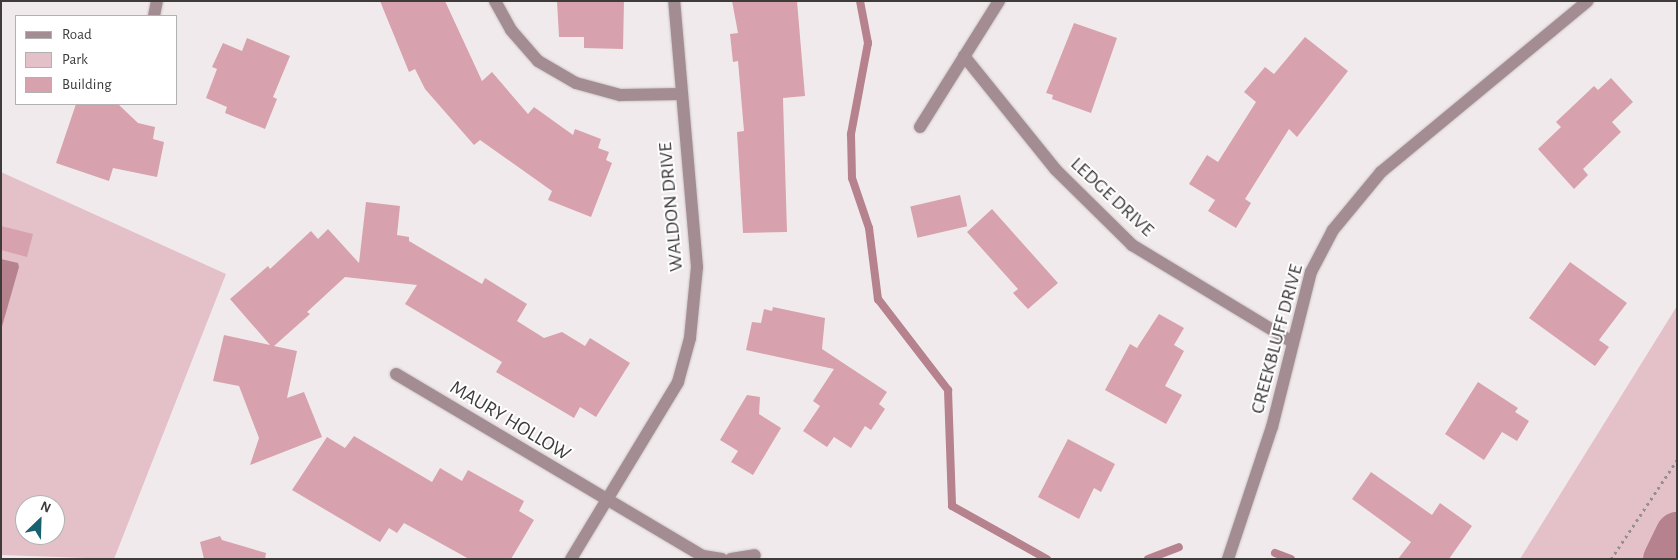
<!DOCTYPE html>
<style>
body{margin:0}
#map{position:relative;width:1678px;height:560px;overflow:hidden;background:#f1eaec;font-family:"Alegreya Sans",sans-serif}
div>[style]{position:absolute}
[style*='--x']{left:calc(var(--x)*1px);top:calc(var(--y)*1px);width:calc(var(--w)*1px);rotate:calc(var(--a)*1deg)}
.green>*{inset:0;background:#e4c1c8}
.water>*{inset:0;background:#b5828e}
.stream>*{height:8px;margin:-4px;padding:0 4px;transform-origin:4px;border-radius:4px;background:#b5828e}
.river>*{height:45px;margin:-22.5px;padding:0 22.5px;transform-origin:22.5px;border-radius:22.5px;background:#b5828e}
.building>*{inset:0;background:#d7a2ad;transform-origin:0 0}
.path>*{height:3px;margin-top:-1.5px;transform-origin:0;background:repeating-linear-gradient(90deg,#948f90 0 2.5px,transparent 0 6.5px)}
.roads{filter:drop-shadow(0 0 1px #cdc7c9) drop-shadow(0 0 1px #cdc7c9)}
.minor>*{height:12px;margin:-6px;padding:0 6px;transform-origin:6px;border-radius:6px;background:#a48d92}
span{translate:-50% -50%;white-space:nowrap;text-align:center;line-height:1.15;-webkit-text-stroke:4px #fff;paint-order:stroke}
.street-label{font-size:20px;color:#3e3b3b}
.frame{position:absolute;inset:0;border:2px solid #3e3b3b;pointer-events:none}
.legend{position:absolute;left:15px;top:15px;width:162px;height:90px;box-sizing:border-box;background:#fff;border:1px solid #b2b1b1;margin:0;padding:6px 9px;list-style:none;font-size:15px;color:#3e3b3b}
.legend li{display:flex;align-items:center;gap:10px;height:25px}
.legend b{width:25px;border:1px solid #b2b1b1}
.north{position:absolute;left:15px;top:495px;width:50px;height:50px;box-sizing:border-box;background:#fff;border:1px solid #b2b1b1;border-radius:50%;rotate:24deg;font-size:14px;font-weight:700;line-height:20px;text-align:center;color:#3e3b3b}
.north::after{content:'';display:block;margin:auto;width:18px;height:22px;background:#18616f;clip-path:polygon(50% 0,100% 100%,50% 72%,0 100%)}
</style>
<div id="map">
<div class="green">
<div style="clip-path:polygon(evenodd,1px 172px,226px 274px,114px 559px,1px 555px,1px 172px,25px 505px,55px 505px,55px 535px,25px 535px,25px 505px)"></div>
<div style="clip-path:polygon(1677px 306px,1677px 559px,1520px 559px)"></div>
</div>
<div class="water">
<div style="clip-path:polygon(1px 259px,18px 263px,19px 267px,1px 330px)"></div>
</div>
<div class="stream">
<div style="--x:860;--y:1;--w:43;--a:79.2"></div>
<div style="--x:868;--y:43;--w:93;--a:100.6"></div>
<div style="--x:851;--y:134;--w:44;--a:88.7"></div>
<div style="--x:852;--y:178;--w:53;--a:71.2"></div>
<div style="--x:869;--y:228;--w:72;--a:82.8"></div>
<div style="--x:878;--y:299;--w:115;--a:52.4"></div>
<div style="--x:948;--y:390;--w:116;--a:88"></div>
<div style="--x:952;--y:506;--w:109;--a:29.2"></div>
<div style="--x:1275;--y:553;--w:17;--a:21"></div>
<div style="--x:1148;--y:559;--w:33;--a:-21"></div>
</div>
<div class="river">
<div style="--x:1665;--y:559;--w:28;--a:-64"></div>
</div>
<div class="building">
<div style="clip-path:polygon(380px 1px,445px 1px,482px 81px,492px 72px,528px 114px,534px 107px,573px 135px,575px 129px,601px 139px,598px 148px,609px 152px,606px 160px,612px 163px,591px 217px,548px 200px,552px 191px,480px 140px,474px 145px,425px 89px,415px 69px,409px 72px)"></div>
<div style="clip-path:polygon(557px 1px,624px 1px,623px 49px,584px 48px,584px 37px,559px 37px)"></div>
<div style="clip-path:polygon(732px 1px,797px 1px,805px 96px,783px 98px,787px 232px,743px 233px,737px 132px,744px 131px,738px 61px,733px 62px,730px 34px,738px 33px)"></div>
<div style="clip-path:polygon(1074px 23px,1117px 38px,1091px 113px,1052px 99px,1053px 95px,1046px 93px)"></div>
<div style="clip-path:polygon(1305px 37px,1348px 71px,1297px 137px,1289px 129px,1245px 199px,1251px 203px,1236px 228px,1208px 211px,1215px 200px,1189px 184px,1207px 155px,1218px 162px,1256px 102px,1244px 92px,1265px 67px,1274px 74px)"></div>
<div style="clip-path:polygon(247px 38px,290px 56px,273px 97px,277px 99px,265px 129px,225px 113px,227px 107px,206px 98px,217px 69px,212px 67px,223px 43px,242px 51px)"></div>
<div style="clip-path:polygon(1611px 78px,1633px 102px,1612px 122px,1621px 132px,1583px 169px,1588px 175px,1574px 189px,1538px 149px,1561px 127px,1556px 122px,1594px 86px,1598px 90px)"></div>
<div style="clip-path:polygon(76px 104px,118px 104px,138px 123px,155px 127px,153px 139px,164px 142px,157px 177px,113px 168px,109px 181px,56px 163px)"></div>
<div style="left:960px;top:195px;width:32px;height:51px;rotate:77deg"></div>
<div style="clip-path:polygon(366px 202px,400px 206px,397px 235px,409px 237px,409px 241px,482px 284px,485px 278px,527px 304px,517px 321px,544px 338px,562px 332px,585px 346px,590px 338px,630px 363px,596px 417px,580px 407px,574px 418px,496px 372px,502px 362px,405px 304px,417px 285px,345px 277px,307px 312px,310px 314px,274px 346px,297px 351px,287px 398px,304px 392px,322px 437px,250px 465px,259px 438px,239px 386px,213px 381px,224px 335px,270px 345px,230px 299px,268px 266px,270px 269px,311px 231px,318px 239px,328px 229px,359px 263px)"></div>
<div style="clip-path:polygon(992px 209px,1058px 283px,1028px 309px,1013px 293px,1018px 289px,967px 232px)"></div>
<div style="clip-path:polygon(1px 226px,33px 234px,27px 257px,1px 250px)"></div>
<div style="clip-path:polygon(1570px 262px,1627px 303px,1599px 340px,1609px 347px,1595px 366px,1529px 318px)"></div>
<div style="clip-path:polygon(773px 307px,825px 318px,822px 349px,887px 392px,879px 404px,885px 409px,871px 430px,865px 426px,851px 448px,834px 437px,827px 447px,803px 431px,820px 406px,813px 401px,834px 369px,746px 350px,752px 322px,761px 323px,764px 309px,772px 311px)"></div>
<div style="clip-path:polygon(1159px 314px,1184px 328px,1174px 345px,1184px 351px,1165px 386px,1182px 395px,1166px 424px,1105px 390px,1130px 344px,1137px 348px)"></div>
<div style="clip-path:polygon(1478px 382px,1518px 408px,1515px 412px,1529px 421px,1517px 441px,1502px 432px,1484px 460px,1445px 434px)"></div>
<div style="clip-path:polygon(747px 395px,760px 397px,759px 414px,781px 428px,753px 475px,731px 462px,738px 451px,720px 440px)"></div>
<div style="clip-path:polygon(354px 436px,432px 482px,440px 468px,462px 481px,468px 470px,524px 501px,519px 511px,534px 520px,511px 559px,469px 559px,404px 523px,397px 533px,389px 528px,380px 542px,292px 490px,327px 437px,345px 448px)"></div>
<div style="clip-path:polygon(1068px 439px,1115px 464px,1101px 492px,1094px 488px,1079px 519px,1038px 497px)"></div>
<div style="clip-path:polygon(1371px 472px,1432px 515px,1440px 503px,1472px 526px,1449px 559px,1398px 559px,1411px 542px,1352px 499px)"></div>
<div style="clip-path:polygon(220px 536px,222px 540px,266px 553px,265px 559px,204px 559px,200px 542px)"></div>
</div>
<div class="path">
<div style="--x:1611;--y:559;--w:119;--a:-56.3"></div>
</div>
<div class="roads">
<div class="minor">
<div style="--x:495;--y:1;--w:33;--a:61"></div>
<div style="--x:511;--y:30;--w:41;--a:48.9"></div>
<div style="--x:538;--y:61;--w:44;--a:30.1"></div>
<div style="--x:576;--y:83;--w:46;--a:15.3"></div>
<div style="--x:620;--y:95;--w:61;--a:-0.9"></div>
<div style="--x:154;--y:16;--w:15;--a:-79"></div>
<div style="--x:964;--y:56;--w:146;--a:51.1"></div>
<div style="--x:1056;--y:170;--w:107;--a:44.6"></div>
<div style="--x:1132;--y:245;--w:187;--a:31.2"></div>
<div style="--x:920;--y:127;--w:149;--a:-57.9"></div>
<div style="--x:396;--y:374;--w:357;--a:30.7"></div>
<div style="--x:703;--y:556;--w:19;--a:9"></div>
<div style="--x:571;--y:559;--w:207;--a:-58.8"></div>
<div style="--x:678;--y:382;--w:46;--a:-74.7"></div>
<div style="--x:690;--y:338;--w:71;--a:-84.4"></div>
<div style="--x:697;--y:267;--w:267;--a:-94.9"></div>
<div style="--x:731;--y:559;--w:24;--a:-9"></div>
<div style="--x:1228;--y:559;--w:139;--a:-71.6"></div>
<div style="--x:1272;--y:427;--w:160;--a:-75.9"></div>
<div style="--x:1311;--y:272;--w:47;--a:-62.4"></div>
<div style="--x:1333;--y:230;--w:75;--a:-50.4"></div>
<div style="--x:1381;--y:172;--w:268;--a:-39.6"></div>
</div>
</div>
<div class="street-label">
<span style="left:1112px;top:197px;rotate:43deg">LEDGE DRIVE</span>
<span style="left:671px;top:207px;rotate:-95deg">WALDON DRIVE</span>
<span style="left:1277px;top:339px;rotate:-75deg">CREEKBLUFF DRIVE</span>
<span style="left:510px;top:421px;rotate:31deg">MAURY HOLLOW</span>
</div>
<div class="frame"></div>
<ul class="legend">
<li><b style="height:6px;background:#a48d92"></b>Road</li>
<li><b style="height:14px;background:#e4c1c8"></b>Park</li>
<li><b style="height:14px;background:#d7a2ad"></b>Building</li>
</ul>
<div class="north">N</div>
</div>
